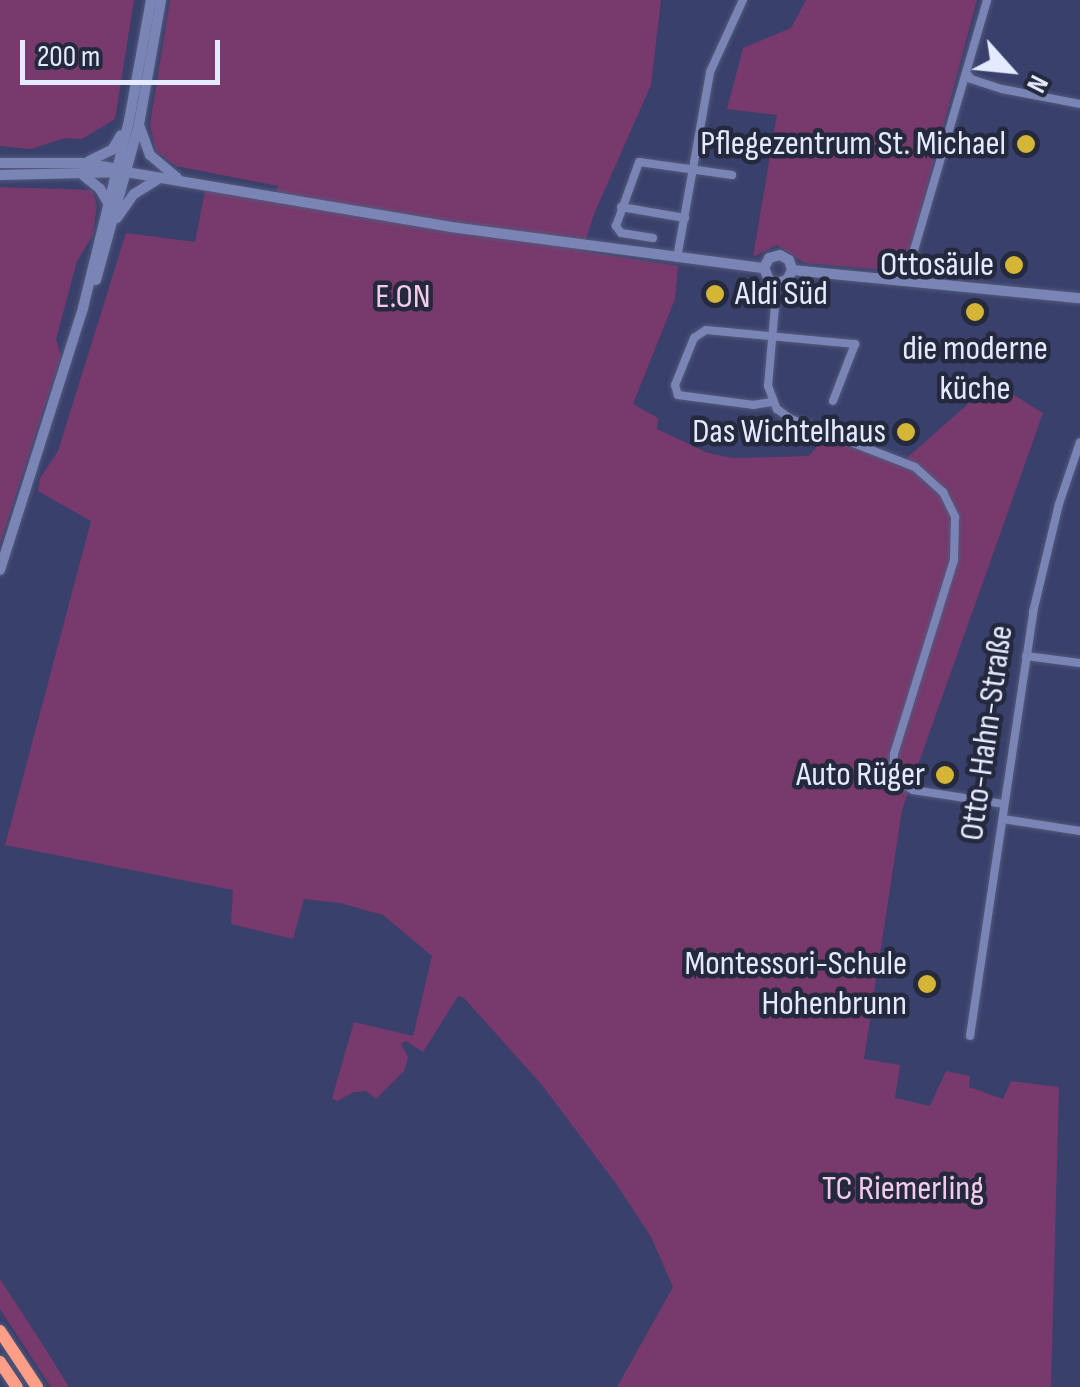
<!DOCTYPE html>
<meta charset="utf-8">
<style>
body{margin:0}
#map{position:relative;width:1080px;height:1387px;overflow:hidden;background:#39406b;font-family:"Sofia Sans Condensed",sans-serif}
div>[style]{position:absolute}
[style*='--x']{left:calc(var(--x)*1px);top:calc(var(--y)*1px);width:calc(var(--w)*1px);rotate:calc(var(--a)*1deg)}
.green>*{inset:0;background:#78396c}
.roads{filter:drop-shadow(0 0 2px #53597c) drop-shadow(0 0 2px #53597c)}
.street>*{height:8px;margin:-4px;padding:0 4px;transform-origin:4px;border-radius:4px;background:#7b85b5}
.secondary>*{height:10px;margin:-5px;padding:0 5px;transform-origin:5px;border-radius:5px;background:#7b85b5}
.highway>*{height:12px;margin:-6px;padding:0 6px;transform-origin:6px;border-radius:6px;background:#ff9e86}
.dots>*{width:28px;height:28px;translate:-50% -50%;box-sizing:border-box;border:5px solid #25293d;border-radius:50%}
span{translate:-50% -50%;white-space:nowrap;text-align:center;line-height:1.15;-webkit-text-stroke:9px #25293d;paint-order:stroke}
.poi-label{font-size:35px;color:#e4eaff}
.right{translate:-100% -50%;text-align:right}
.left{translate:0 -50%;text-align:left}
.park-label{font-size:35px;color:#f4ccea}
.street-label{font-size:35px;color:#e4eaff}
.north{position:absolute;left:960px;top:20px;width:100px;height:100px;-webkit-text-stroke:8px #25293d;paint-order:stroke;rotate:117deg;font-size:28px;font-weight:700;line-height:40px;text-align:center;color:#e4eaff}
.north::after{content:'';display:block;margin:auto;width:35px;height:45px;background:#e4eaff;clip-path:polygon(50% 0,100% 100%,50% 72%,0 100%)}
.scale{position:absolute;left:20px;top:40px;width:200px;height:45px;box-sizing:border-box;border:5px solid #e4eaff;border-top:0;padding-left:12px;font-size:30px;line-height:35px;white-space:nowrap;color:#e4eaff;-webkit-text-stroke:8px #25293d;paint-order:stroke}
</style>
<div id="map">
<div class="green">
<div style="clip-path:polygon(0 0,134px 0,115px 119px,82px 139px,65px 138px,31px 149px,0 146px)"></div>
<div style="clip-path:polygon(170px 0,661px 0,651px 85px,594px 214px,582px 251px,678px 266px,675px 299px,633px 404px,658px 418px,657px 429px,708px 453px,733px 458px,809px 456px,827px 435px,901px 463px,993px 382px,1043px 413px,902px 810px,864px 1059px,900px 1065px,895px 1098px,930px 1106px,946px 1071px,970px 1076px,969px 1087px,1003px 1099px,1011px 1081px,1059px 1087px,1051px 1387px,617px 1387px,673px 1287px,651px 1237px,617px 1185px,542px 1085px,464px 998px,458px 996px,423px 1052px,406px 1041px,401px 1044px,408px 1057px,404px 1071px,376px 1099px,366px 1091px,354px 1092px,337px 1101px,332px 1098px,354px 1022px,413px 1036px,432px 956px,383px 915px,340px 903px,304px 899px,293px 939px,231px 924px,233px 890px,5px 845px,91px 521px,38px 491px,40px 478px,58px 451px,126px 233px,195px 242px,205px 191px,272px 202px,278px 186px,176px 166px,156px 151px,150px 124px)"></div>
<div style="clip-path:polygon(806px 0,977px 0,904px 272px,805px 263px,777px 245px,753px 257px,777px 115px,727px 109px,743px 48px,791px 28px)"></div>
<div style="clip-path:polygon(0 187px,92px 190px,97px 205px,93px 235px,77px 261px,56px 339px,61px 356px,0 543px)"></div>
<div style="clip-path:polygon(0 1279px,43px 1345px,69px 1387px,51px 1387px,0 1309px)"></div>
</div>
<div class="roads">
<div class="street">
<div style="--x:967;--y:74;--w:6;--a:51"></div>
<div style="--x:971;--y:79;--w:33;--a:18"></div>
<div style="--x:1002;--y:89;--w:79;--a:10.9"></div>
<div style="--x:621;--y:207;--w:65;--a:9.8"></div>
<div style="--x:653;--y:238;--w:32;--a:-171"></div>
<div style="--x:621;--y:233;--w:9;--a:-126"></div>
<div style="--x:616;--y:226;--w:68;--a:-70.2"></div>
<div style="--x:639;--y:162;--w:94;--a:8"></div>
<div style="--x:677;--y:258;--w:189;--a:-79.9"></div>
<div style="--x:710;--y:72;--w:79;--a:-65.4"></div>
<div style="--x:905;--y:281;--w:293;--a:-73.7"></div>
<div style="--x:777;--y:283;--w:103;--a:95"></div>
<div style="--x:768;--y:386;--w:25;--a:69"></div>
<div style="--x:777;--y:409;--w:17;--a:36"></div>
<div style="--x:791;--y:419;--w:133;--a:21.2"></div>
<div style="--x:915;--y:467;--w:38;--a:42"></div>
<div style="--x:943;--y:492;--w:28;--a:64"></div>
<div style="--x:955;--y:517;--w:43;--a:91.3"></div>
<div style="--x:954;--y:560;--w:203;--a:107.2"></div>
<div style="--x:894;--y:754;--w:16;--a:94"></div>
<div style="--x:893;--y:770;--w:15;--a:58"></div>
<div style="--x:901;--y:783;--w:14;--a:30"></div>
<div style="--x:913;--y:790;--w:91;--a:8.8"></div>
<div style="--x:772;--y:402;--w:18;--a:171"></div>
<div style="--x:754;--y:405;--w:77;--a:-172.5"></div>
<div style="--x:678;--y:395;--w:10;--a:-107"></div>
<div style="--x:675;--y:385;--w:51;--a:-68"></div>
<div style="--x:694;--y:338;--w:14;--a:-34"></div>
<div style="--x:706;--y:330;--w:150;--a:5.4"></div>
<div style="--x:855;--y:344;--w:61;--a:111.1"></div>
<div style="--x:1026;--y:656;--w:54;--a:7.4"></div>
<div style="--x:1003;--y:819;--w:78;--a:8.9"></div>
<div style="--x:970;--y:1036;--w:429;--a:-81.5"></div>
<div style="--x:1033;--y:612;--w:111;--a:-76.5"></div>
<div style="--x:1059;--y:504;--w:65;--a:-71.3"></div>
</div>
<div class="secondary">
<div style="--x:139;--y:125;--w:32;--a:70"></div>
<div style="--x:150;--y:155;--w:35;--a:40"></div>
<div style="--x:89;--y:161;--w:25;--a:-26"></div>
<div style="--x:112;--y:150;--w:17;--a:-59"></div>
<div style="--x:0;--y:163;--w:82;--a:0"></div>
<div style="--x:82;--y:163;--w:39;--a:9"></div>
<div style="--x:0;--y:175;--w:126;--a:-1.4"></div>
<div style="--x:126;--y:172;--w:330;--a:9.6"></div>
<div style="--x:451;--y:227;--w:316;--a:7.5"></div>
<div style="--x:83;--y:175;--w:22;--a:39"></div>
<div style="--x:100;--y:189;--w:16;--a:60"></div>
<div style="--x:117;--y:218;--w:29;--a:-55"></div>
<div style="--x:134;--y:194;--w:28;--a:-32"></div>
<div style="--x:764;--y:268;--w:13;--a:67"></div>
<div style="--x:769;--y:280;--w:9;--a:21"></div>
<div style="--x:777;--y:283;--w:10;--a:-17"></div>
<div style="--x:787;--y:280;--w:11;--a:-63"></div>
<div style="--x:764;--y:268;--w:11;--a:-63"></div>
<div style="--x:769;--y:258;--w:11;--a:-15"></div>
<div style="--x:780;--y:255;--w:10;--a:29"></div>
<div style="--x:789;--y:260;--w:10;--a:73"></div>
<div style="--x:792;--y:270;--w:289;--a:5.6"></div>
<div style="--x:96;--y:280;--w:162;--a:-74.6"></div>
<div style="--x:139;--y:124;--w:126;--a:-79.9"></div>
<div style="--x:0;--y:570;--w:275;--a:-72.4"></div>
<div style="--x:83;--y:308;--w:193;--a:-76.2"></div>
<div style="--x:129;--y:121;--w:123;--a:-79.7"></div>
</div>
<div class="highway">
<div style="--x:0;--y:1331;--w:67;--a:56.5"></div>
<div style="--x:0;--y:1362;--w:30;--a:56"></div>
</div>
</div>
<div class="dots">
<div style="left:1026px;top:144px;background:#d4b535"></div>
<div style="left:1014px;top:265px;background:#d4b535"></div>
<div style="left:715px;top:294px;background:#d4b535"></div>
<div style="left:975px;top:312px;background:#d4b535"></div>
<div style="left:906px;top:432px;background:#d4b535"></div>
<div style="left:945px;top:775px;background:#d4b535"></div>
<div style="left:927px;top:984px;background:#d4b535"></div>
</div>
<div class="poi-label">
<span class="right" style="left:1006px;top:144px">Pflegezentrum St. Michael</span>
<span class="right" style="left:994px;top:265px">Ottosäule</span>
<span class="left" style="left:735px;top:294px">Aldi Süd</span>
<span style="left:975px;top:369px">die moderne<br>küche</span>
<span class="right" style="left:886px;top:432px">Das Wichtelhaus</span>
<span class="right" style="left:925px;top:775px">Auto Rüger</span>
<span class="right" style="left:907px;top:984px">Montessori-Schule<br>Hohenbrunn</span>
</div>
<div class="park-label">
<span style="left:403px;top:297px">E.ON</span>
<span style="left:903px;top:1189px">TC Riemerling</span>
</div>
<div class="street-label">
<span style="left:987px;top:733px;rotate:-82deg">Otto-Hahn-Straße</span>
</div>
<div class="north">N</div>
<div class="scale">200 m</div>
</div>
